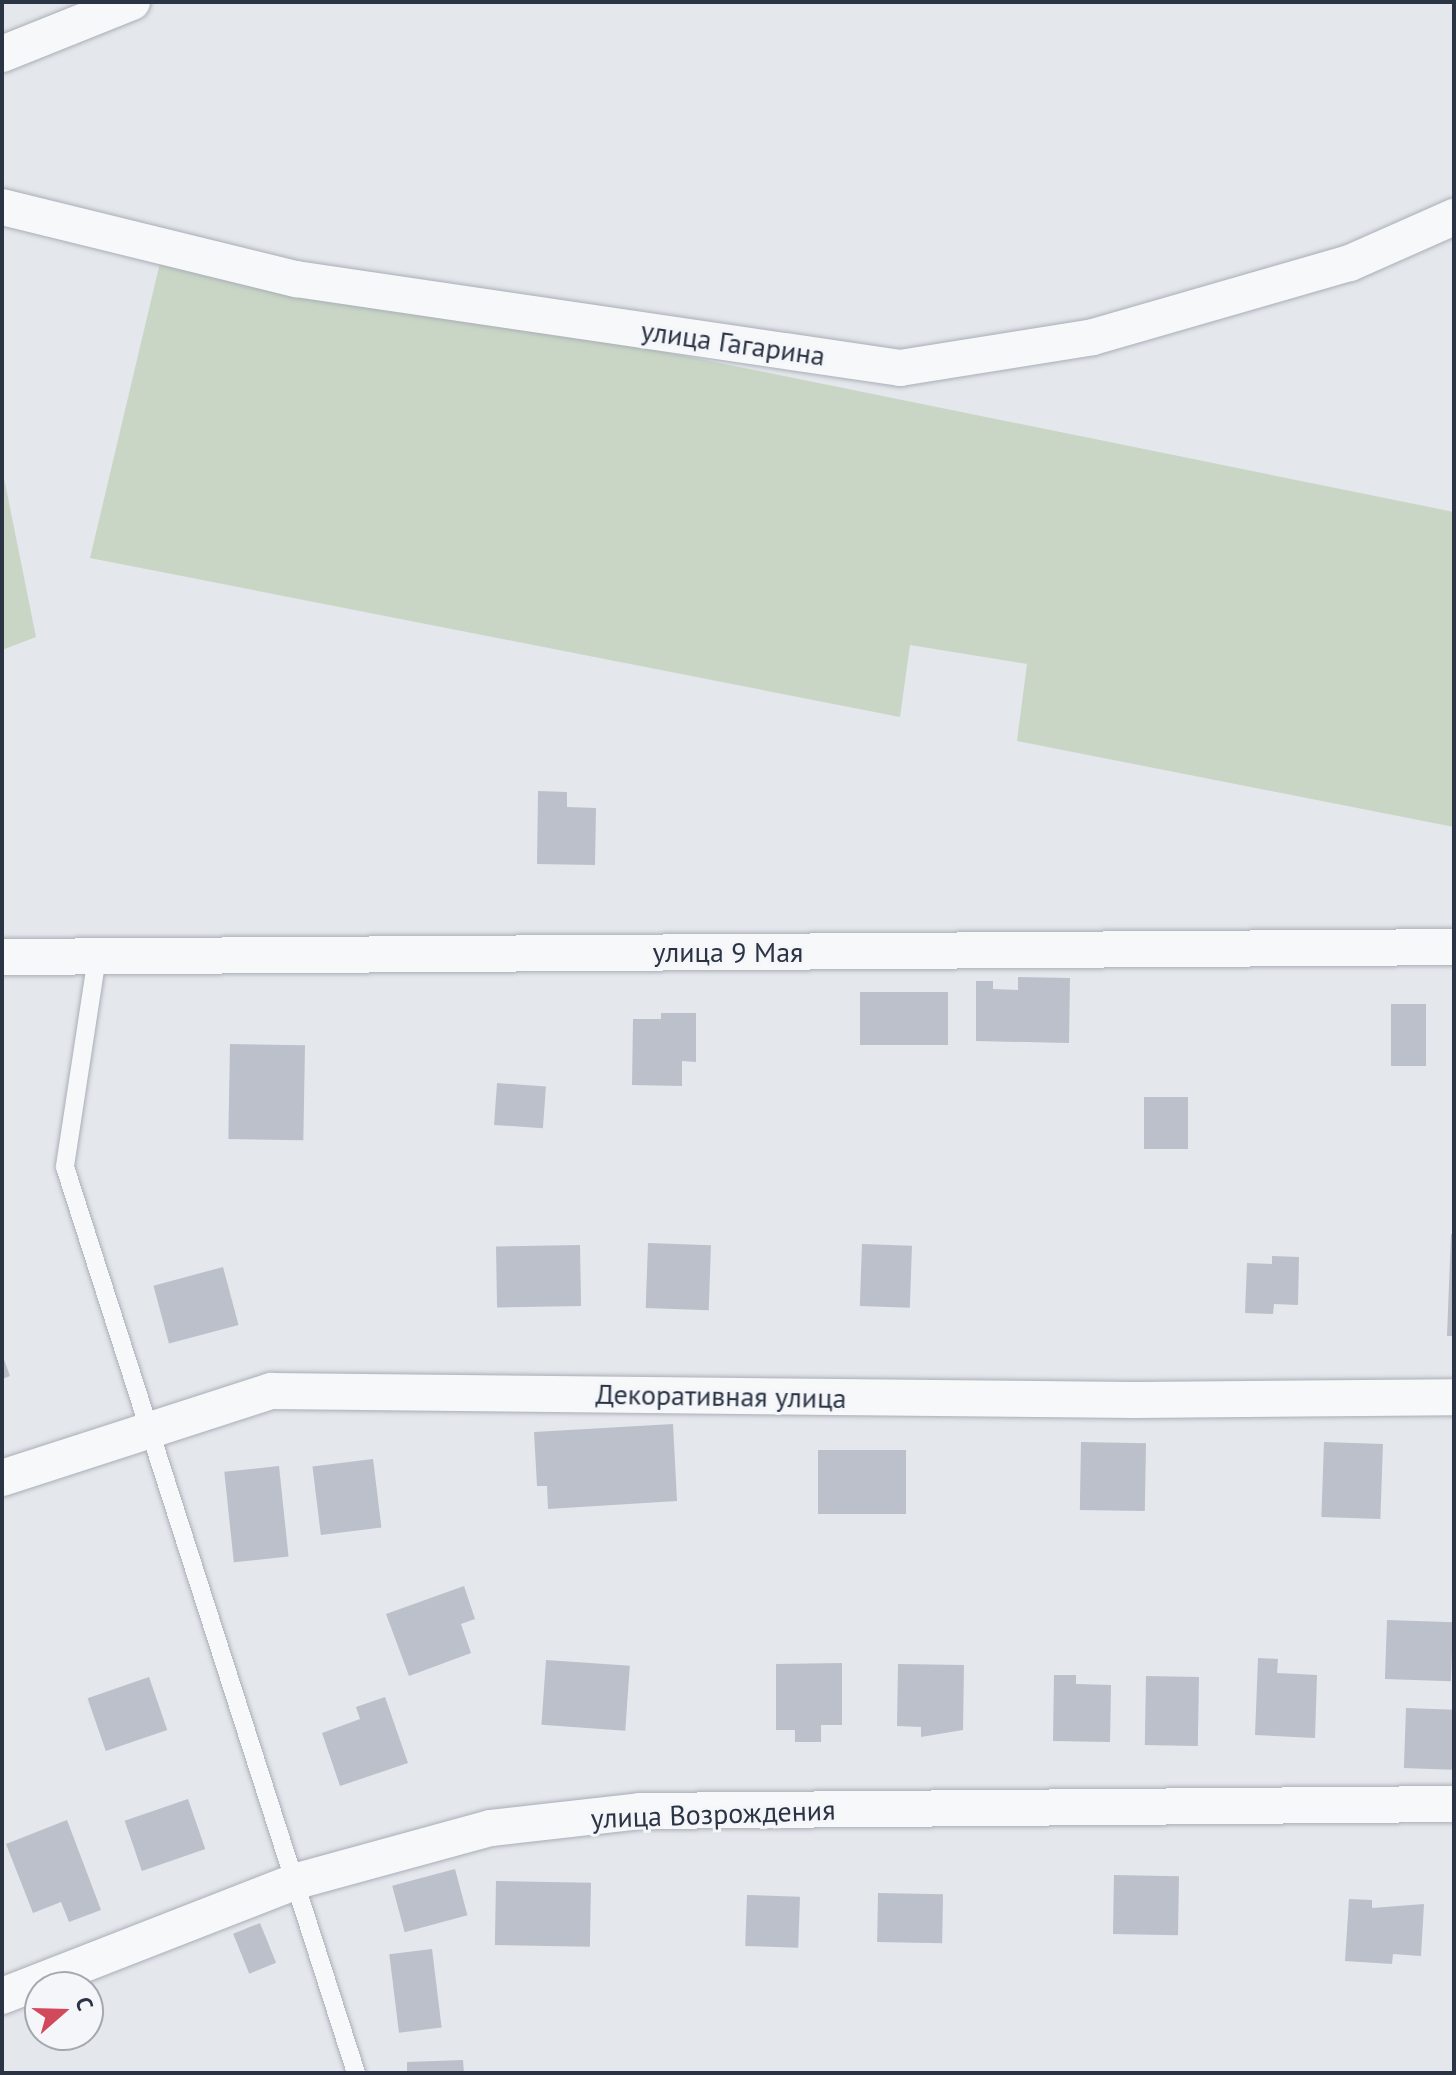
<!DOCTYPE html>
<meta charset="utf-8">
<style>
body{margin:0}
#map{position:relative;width:1456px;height:2075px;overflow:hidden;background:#e4e7ec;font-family:"PT Sans",sans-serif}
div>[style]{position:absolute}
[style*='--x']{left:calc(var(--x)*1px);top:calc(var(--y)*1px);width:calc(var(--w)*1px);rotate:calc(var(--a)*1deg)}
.green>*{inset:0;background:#c9d6c5}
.building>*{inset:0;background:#bbc0ca;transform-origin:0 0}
.roads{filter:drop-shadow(0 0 2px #a9aeb7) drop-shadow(0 0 2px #a9aeb7)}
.service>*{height:18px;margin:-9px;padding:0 9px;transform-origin:9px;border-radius:9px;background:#f7f8fa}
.minor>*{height:36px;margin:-18px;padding:0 18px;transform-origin:18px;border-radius:18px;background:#f7f8fa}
span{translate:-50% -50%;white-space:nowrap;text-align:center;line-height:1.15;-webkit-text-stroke:6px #f4f6f9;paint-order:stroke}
.street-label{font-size:28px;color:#2b3445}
.frame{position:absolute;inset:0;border:4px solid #2b3445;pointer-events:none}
.north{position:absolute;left:24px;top:1971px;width:80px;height:80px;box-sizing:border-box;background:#f4f6f9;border:2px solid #a4a8b1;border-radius:50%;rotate:70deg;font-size:22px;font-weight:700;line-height:32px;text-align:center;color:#2b3445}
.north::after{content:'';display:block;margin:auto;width:28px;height:36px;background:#d1495b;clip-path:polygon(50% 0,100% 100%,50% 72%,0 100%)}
</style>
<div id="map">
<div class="green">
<div style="clip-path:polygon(163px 250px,1454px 512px,1454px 827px,1017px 741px,1027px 664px,910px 645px,900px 717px,90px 558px)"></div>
<div style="clip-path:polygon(2px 468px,36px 637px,2px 650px)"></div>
</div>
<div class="building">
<div style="clip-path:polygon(538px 791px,567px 792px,567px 807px,596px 808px,595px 865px,537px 864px)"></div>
<div style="clip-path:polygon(1018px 977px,1070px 978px,1069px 1043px,976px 1041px,976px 981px,993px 981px,993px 989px,1018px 990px)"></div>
<div style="left:860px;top:992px;width:88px;height:53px"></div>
<div style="left:1391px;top:1004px;width:35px;height:62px"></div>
<div style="clip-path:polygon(661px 1013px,696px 1013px,696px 1062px,682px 1061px,682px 1086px,632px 1085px,633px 1019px,661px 1019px)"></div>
<div style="left:230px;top:1044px;width:75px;height:95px;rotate:1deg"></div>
<div style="left:497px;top:1083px;width:49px;height:42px;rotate:4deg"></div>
<div style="left:1144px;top:1097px;width:44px;height:52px"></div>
<div style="clip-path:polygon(1451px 1234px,1454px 1234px,1454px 1336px,1447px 1336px)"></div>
<div style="left:648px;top:1243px;width:63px;height:65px;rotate:2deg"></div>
<div style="left:862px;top:1244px;width:50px;height:62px;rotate:2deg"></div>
<div style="left:580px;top:1245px;width:61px;height:84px;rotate:89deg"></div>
<div style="clip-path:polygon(1272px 1256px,1299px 1257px,1298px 1305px,1274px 1304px,1273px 1314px,1245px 1313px,1247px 1263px,1272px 1264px)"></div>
<div style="left:223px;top:1267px;width:60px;height:72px;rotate:75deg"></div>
<div style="clip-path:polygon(2px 1354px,10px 1376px,2px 1379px)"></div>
<div style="clip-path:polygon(673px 1424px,677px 1501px,548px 1509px,547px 1486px,537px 1486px,534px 1432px)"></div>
<div style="left:1081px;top:1442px;width:65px;height:68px;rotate:1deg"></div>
<div style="left:1324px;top:1442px;width:59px;height:75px;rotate:2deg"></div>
<div style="left:818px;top:1450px;width:88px;height:64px"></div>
<div style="left:373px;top:1459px;width:69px;height:61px;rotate:83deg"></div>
<div style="left:279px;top:1466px;width:91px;height:55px;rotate:84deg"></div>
<div style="clip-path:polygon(464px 1586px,475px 1619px,461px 1624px,471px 1653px,409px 1676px,386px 1614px)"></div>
<div style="left:1387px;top:1620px;width:66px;height:59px;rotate:2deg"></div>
<div style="clip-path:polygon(1258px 1658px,1278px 1659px,1277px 1673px,1317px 1675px,1315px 1738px,1255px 1735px)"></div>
<div style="left:546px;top:1660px;width:84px;height:65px;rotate:4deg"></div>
<div style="clip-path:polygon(842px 1663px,842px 1725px,821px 1725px,821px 1742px,795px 1742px,795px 1730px,776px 1730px,776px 1664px)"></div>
<div style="clip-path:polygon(898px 1664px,964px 1665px,963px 1730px,921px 1737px,921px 1727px,897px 1726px)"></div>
<div style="clip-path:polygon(1054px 1675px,1076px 1675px,1076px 1684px,1111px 1685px,1110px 1742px,1053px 1741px)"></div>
<div style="left:1146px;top:1676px;width:53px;height:69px;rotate:1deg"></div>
<div style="left:149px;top:1677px;width:56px;height:65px;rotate:71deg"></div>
<div style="clip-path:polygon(385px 1697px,408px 1763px,340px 1786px,322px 1733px,360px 1719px,356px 1707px)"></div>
<div style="left:1406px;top:1708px;width:48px;height:60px;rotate:2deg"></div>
<div style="left:188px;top:1799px;width:53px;height:67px;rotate:71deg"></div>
<div style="clip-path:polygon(67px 1820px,101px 1910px,69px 1922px,61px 1902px,33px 1913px,6px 1844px)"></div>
<div style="left:455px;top:1869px;width:48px;height:65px;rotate:75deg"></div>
<div style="left:1114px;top:1875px;width:65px;height:59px;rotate:1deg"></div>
<div style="left:496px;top:1881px;width:95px;height:64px;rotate:1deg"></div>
<div style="left:878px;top:1893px;width:65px;height:49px;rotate:1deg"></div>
<div style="left:747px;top:1895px;width:53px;height:51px;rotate:2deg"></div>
<div style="clip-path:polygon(1349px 1899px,1372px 1900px,1372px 1908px,1424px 1904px,1421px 1956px,1393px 1954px,1392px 1964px,1345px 1961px)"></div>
<div style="left:260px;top:1923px;width:43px;height:29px;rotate:68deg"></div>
<div style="left:432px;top:1949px;width:79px;height:43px;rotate:83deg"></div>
<div style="clip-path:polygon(463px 2060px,464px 2073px,407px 2073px,407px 2062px)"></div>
</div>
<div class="roads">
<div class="service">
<div style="--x:97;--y:957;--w:212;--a:98.7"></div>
<div style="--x:65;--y:1167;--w:952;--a:72.19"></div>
</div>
<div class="minor">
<div style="--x:2;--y:54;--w:140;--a:-21.8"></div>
<div style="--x:2;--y:207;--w:303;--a:13.8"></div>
<div style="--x:296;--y:279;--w:611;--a:8.38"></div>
<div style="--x:900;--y:368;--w:195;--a:-9.1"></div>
<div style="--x:1093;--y:337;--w:267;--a:-16.1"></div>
<div style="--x:1350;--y:263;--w:114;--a:-23.9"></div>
<div style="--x:2;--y:957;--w:1452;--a:-0.39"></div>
<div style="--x:2;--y:1478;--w:283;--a:-17.9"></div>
<div style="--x:271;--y:1391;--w:864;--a:0.6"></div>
<div style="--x:1135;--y:1400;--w:319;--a:-0.5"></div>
<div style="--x:2;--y:1996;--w:317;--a:-21.3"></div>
<div style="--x:297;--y:1881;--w:201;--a:-15.3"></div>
<div style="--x:491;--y:1828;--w:150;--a:-6.5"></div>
<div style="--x:640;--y:1811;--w:814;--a:-0.49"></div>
</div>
</div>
<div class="street-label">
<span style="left:733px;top:343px;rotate:8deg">улица Гагарина</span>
<span style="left:728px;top:952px">улица 9 Мая</span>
<span style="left:721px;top:1396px;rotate:1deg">Декоративная улица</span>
<span style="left:713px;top:1814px;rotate:-2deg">улица Возрождения</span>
</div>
<div class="frame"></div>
<div class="north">С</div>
</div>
